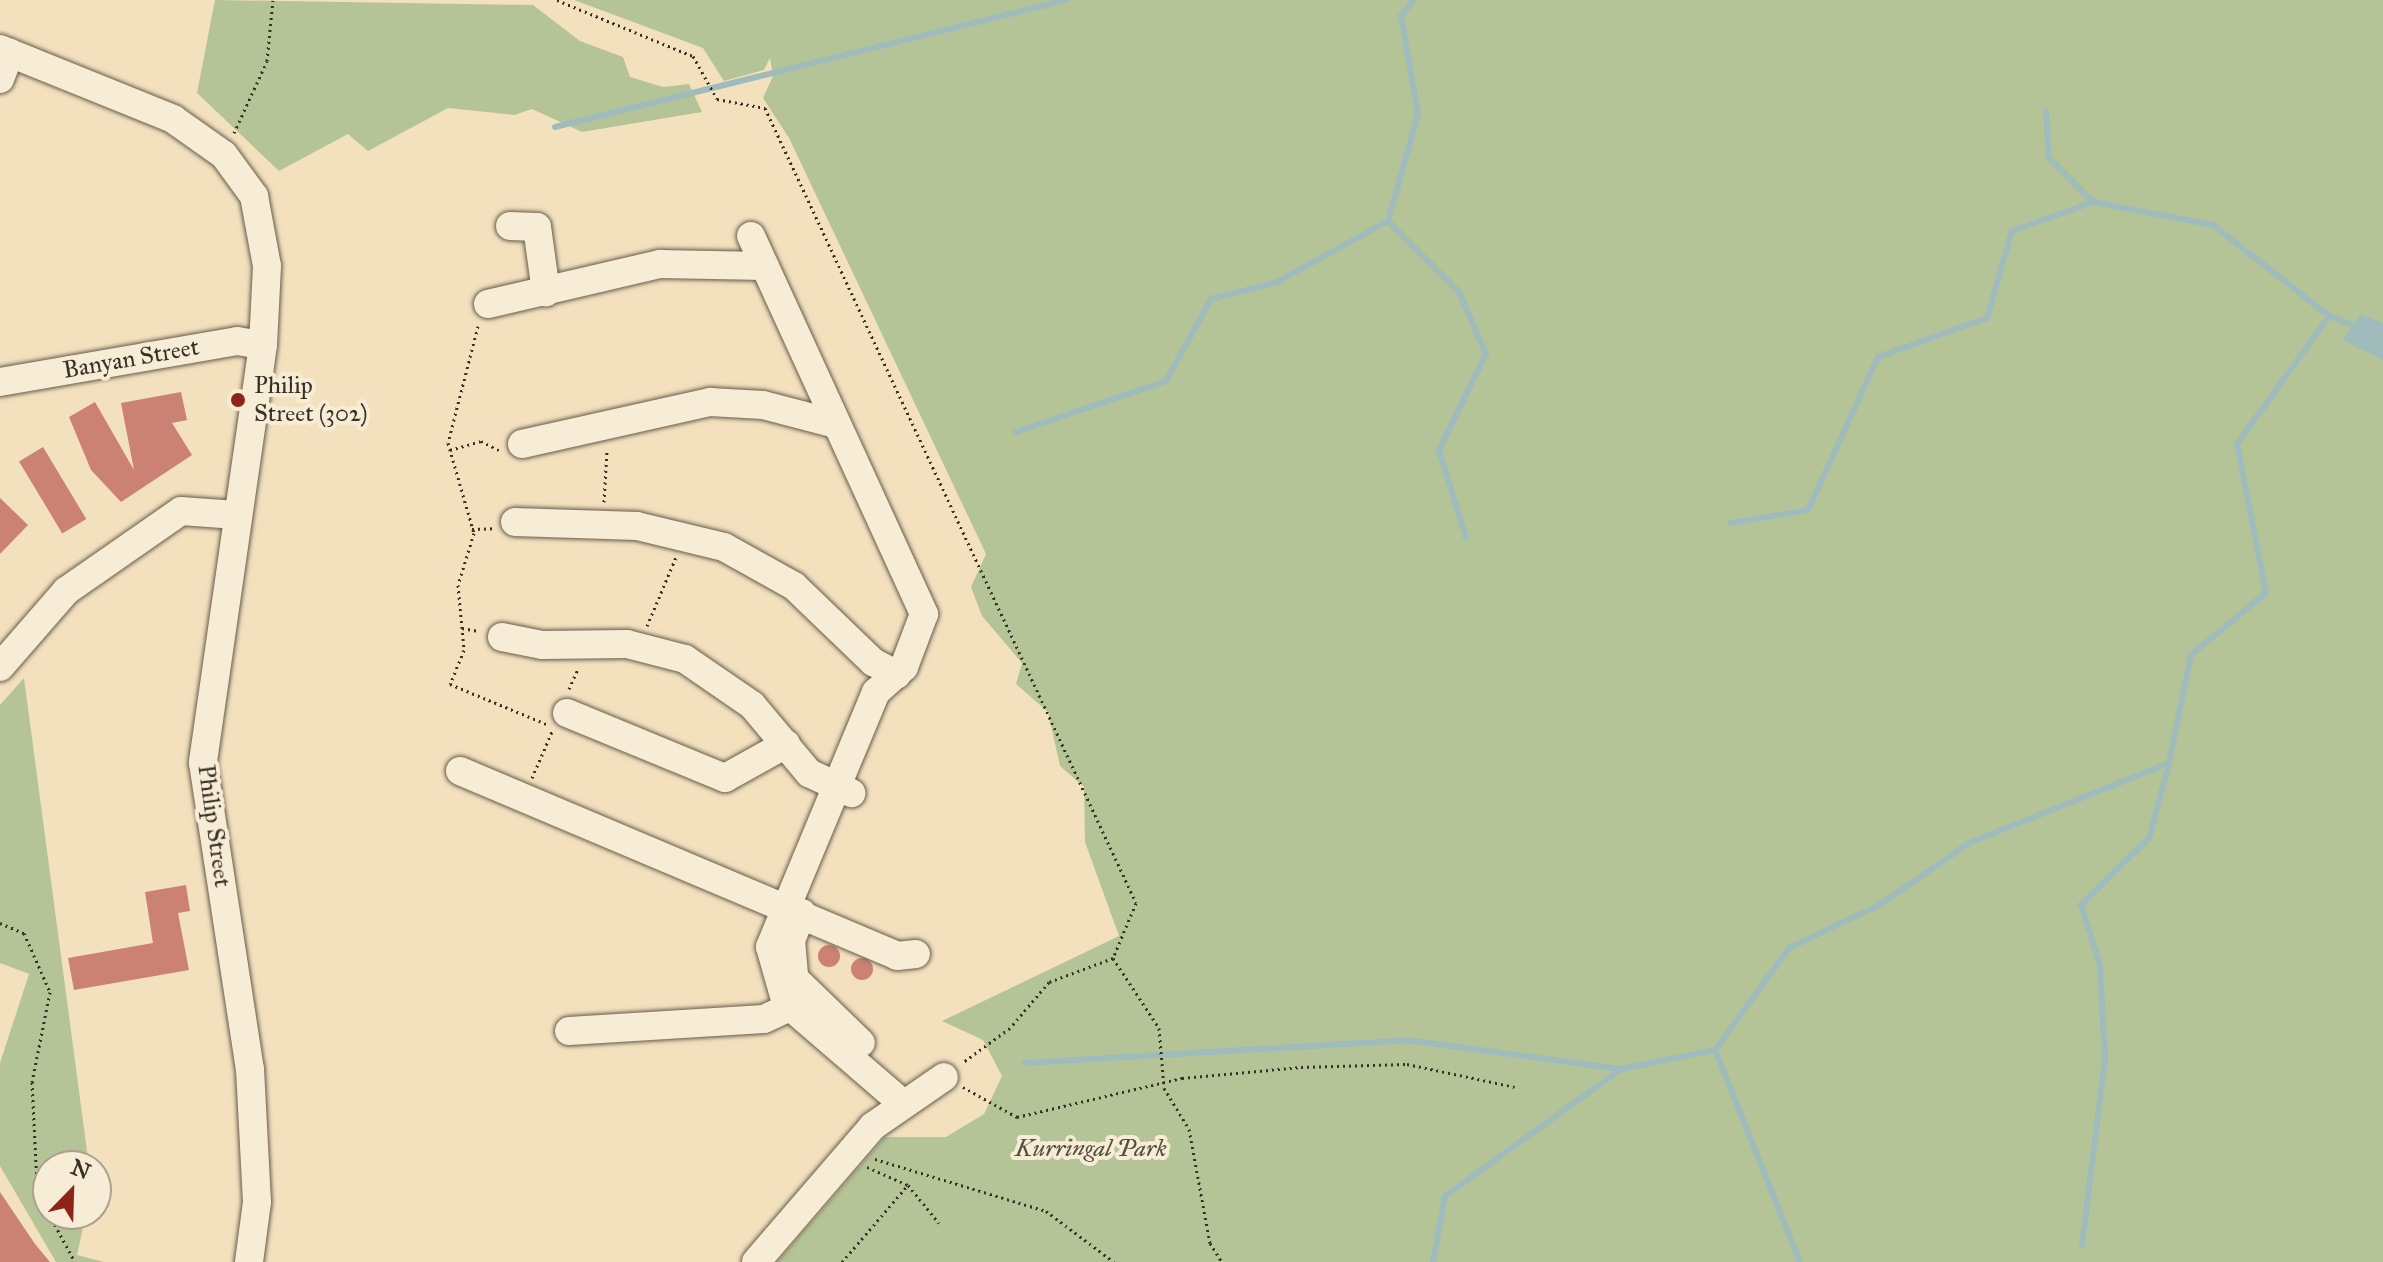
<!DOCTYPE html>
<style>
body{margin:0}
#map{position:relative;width:2383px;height:1262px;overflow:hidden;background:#f3e1be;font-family:"IM FELL Great Primer",serif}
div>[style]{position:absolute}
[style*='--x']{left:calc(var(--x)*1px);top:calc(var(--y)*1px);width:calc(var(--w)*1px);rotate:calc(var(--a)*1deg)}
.green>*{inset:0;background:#b5c496}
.water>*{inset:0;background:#a0bbbc}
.stream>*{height:6px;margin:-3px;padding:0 3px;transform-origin:3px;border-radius:3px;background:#a0bbbc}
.building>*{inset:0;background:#cb8173;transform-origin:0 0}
.round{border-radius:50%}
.path>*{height:3px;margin-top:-1.5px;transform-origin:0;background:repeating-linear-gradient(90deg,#383026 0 2px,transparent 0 6px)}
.roads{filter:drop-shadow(0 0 2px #675c4c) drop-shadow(0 0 2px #675c4c)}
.minor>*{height:28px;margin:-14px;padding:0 14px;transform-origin:14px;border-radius:14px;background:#f7ecd5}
.dots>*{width:22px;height:22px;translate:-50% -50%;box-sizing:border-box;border:4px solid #f7ecd5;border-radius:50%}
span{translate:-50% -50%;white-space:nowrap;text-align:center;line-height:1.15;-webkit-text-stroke:8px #f7ecd5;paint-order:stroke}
.street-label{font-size:24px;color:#383026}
.poi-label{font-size:24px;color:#383026}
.left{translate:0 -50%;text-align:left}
.park-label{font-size:24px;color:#514e3c;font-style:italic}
.north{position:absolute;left:32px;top:1150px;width:80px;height:80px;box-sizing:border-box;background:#f7ecd5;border:2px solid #aba18f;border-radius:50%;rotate:23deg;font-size:22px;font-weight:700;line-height:32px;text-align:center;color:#383026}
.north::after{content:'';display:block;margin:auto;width:28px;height:36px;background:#8f2418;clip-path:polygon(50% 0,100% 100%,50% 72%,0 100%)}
</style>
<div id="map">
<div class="green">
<div style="clip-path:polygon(215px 0,533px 5px,580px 41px,623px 57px,630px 77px,663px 87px,689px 84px,702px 112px,582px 132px,532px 109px,514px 115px,448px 108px,368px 151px,348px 134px,279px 171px,197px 93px)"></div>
<div style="clip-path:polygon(574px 0,2383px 0,2383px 1262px,777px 1262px,885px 1137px,946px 1137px,984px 1114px,1002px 1076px,983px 1040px,942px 1021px,1119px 936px,1085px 842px,1084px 787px,1060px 766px,1048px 712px,1016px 684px,1022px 663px,982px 616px,971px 587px,986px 554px,789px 138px,763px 98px,773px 76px,770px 58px,764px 70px,724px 81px,703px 48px)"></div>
<div style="clip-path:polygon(24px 678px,89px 1166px,48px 1166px,48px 1214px,86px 1214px,77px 1255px,104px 1262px,56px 1262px,0 1166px,0 1063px,29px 974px,0 963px,0 705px)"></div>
</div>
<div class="water">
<div style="clip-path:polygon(2361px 314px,2383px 323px,2383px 360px,2342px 340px)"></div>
</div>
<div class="stream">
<div style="--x:2046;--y:111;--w:47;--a:86.3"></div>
<div style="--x:2049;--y:158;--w:62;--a:45"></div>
<div style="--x:555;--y:127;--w:527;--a:-13.96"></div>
<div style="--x:1388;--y:221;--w:100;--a:45"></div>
<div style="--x:1459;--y:292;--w:68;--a:66.5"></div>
<div style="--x:1486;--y:354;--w:107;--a:116.1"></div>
<div style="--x:1439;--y:450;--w:92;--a:72.9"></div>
<div style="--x:1016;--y:432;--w:158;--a:-18.8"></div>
<div style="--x:1166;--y:381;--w:94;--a:-61.2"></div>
<div style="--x:1211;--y:299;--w:68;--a:-14.4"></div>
<div style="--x:1277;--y:282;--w:127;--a:-28.8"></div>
<div style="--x:1388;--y:221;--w:111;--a:-74.3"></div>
<div style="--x:1418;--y:114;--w:99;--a:-99.8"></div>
<div style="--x:1401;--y:16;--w:20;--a:-53"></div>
<div style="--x:1731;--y:523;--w:78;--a:-9.6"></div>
<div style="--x:1808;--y:510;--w:168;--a:-65.4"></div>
<div style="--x:1878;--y:357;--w:116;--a:-19.7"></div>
<div style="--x:1987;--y:318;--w:91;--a:-74"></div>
<div style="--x:2012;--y:231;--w:86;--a:-19.7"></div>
<div style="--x:2093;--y:202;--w:122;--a:10.9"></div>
<div style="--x:2213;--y:225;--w:147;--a:38.1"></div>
<div style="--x:1715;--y:1050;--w:228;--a:68.2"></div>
<div style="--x:1025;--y:1063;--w:384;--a:-3.4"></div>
<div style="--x:1408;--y:1040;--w:215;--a:7.8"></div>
<div style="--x:2082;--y:1245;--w:188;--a:-83"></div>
<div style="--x:2105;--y:1058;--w:93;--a:-93.1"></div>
<div style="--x:2100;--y:965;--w:63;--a:-107.6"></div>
<div style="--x:2081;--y:905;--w:95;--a:-44.6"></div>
<div style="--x:2149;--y:838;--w:77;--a:-74.9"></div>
<div style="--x:1433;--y:1262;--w:67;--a:-79.7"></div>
<div style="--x:1445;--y:1196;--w:217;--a:-35.8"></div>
<div style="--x:1621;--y:1069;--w:96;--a:-11.4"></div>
<div style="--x:1715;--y:1050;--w:126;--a:-54"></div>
<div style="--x:1789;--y:948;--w:102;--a:-25.6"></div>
<div style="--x:1881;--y:904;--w:107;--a:-34.7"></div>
<div style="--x:1969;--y:843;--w:215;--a:-21.8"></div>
<div style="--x:2169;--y:763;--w:110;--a:-78.5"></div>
<div style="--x:2191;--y:655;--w:97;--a:-39.6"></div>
<div style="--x:2266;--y:593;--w:152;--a:-101"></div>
<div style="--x:2237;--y:444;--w:158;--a:-54.3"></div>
<div style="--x:2329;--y:316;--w:33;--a:21"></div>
</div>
<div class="building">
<div style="clip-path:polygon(181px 392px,187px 420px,172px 423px,192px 455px,121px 502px,91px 470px,69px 417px,95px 402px,134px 470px,121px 403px)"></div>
<div style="left:43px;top:447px;width:84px;height:28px;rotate:59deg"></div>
<div style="clip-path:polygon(0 498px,28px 525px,0 554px)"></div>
<div style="clip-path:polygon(186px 885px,190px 911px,178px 913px,189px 970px,74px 990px,68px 958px,153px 943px,145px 892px)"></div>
<div class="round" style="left:818px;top:945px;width:22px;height:22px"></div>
<div class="round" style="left:851px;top:958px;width:22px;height:22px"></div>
<div style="clip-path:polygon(0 1192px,35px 1244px,50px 1262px,0 1262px)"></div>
</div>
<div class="path">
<div style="--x:557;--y:0;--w:147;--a:22.4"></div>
<div style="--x:693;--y:56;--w:49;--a:60.8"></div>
<div style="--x:717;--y:99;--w:49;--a:10.6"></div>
<div style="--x:765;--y:108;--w:877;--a:64.98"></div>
<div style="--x:1136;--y:903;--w:60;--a:112.7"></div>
<div style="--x:1113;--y:958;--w:68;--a:159.4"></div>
<div style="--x:1049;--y:982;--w:60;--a:130.3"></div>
<div style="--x:1010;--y:1028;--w:59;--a:143.9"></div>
<div style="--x:234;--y:133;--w:79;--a:-65.4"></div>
<div style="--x:267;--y:61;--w:61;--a:-84.4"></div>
<div style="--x:478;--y:326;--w:121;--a:104.4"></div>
<div style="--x:448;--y:443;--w:94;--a:73.9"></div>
<div style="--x:474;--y:533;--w:54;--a:107.1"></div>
<div style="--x:458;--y:585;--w:65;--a:84.7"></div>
<div style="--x:464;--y:650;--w:37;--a:112"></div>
<div style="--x:450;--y:684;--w:104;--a:22.6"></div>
<div style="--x:450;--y:450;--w:32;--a:-16"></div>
<div style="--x:481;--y:441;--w:22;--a:27"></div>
<div style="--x:604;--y:502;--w:52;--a:-86.7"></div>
<div style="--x:472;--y:529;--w:23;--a:-2"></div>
<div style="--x:647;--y:626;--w:75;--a:-67.2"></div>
<div style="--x:462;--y:628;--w:17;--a:10"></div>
<div style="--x:569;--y:689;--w:24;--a:-66"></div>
<div style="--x:532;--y:778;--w:53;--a:-66.8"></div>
<div style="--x:0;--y:923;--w:26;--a:23"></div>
<div style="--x:24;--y:933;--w:64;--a:66.2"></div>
<div style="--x:50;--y:992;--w:92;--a:101.3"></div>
<div style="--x:32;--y:1082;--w:102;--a:87.2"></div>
<div style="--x:37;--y:1184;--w:31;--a:69"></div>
<div style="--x:1113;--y:958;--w:84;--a:56.7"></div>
<div style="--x:1159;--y:1028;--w:60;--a:85.2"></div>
<div style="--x:1164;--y:1088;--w:48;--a:58.6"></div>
<div style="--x:1189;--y:1129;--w:116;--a:79.6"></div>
<div style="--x:1210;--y:1243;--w:22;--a:58"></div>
<div style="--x:963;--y:1087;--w:62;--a:29.1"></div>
<div style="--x:1017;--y:1117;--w:170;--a:-13.3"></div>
<div style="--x:1182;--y:1078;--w:120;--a:-5.3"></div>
<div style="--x:1301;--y:1067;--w:106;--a:-1.6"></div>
<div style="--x:1407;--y:1064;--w:110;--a:12"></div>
<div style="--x:875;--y:1159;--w:179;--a:16.9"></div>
<div style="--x:1046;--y:1211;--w:85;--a:36.9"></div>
<div style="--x:867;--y:1167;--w:45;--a:23.7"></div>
<div style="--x:908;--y:1185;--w:49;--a:50.8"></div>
<div style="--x:49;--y:1214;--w:55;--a:61.6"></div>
<div style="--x:842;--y:1262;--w:101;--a:-49.4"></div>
</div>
<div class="roads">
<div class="minor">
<div style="--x:0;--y:49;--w:187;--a:22"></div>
<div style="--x:173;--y:119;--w:62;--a:35.2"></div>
<div style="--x:224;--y:155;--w:51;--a:53.8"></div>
<div style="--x:254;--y:196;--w:71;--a:79.5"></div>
<div style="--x:267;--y:266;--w:79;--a:92.9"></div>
<div style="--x:263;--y:345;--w:422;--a:98.2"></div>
<div style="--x:203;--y:763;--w:310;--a:81.3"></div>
<div style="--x:250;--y:1069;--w:133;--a:87"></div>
<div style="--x:257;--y:1202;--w:61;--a:97.6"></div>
<div style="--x:0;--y:79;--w:28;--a:-69"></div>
<div style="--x:510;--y:226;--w:27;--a:2"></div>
<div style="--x:537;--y:227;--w:66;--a:82.1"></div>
<div style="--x:751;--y:236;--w:416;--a:65.4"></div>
<div style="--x:924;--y:614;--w:57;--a:110.7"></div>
<div style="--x:904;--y:667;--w:38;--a:138"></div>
<div style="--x:876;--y:692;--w:276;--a:112.6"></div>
<div style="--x:770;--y:947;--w:58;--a:74.1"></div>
<div style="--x:786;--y:1003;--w:150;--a:40.7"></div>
<div style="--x:488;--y:304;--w:177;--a:-13.1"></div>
<div style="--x:660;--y:264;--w:104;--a:1.1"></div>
<div style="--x:0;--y:382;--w:241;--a:-9.8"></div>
<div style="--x:237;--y:341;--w:26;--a:9"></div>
<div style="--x:522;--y:444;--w:193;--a:-12.6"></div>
<div style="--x:710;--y:402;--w:53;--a:3.2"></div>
<div style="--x:763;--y:405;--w:75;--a:14.6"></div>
<div style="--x:515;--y:522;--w:122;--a:1.9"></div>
<div style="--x:637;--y:526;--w:89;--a:13.6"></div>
<div style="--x:724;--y:547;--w:80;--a:29.1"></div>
<div style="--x:794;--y:586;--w:110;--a:43.9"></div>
<div style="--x:873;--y:662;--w:27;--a:28"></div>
<div style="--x:502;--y:637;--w:41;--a:11.3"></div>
<div style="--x:542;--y:645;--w:85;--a:-0.7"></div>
<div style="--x:627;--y:644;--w:60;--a:14.5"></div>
<div style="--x:685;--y:659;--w:81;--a:34.5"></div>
<div style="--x:752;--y:705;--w:89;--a:50"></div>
<div style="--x:809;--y:773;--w:47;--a:25.5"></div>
<div style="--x:0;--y:667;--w:101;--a:-49"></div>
<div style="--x:66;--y:591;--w:140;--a:-34.8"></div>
<div style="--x:181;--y:511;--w:55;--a:4.2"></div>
<div style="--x:567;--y:713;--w:171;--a:22.4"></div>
<div style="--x:725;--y:778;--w:70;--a:-29.1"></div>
<div style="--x:460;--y:771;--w:475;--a:22.9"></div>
<div style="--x:897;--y:956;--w:19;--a:-6"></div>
<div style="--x:802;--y:913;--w:29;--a:112"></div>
<div style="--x:791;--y:940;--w:38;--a:85"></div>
<div style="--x:794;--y:978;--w:93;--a:44.1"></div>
<div style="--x:569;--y:1031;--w:195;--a:-3.5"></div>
<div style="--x:764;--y:1019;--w:45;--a:-24.9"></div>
<div style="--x:756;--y:1262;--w:179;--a:-49.3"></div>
<div style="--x:873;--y:1126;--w:86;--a:-34.6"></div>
</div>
</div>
<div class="dots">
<div style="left:238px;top:400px;background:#8f2418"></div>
</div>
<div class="street-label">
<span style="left:131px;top:359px;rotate:-10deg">Banyan Street</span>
<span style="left:214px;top:826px;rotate:82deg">Philip Street</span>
</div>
<div class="poi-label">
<span class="left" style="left:254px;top:400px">Philip<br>Street (302)</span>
</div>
<div class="park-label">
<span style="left:1091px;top:1149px">Kurringal Park</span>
</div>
<div class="north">N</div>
</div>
